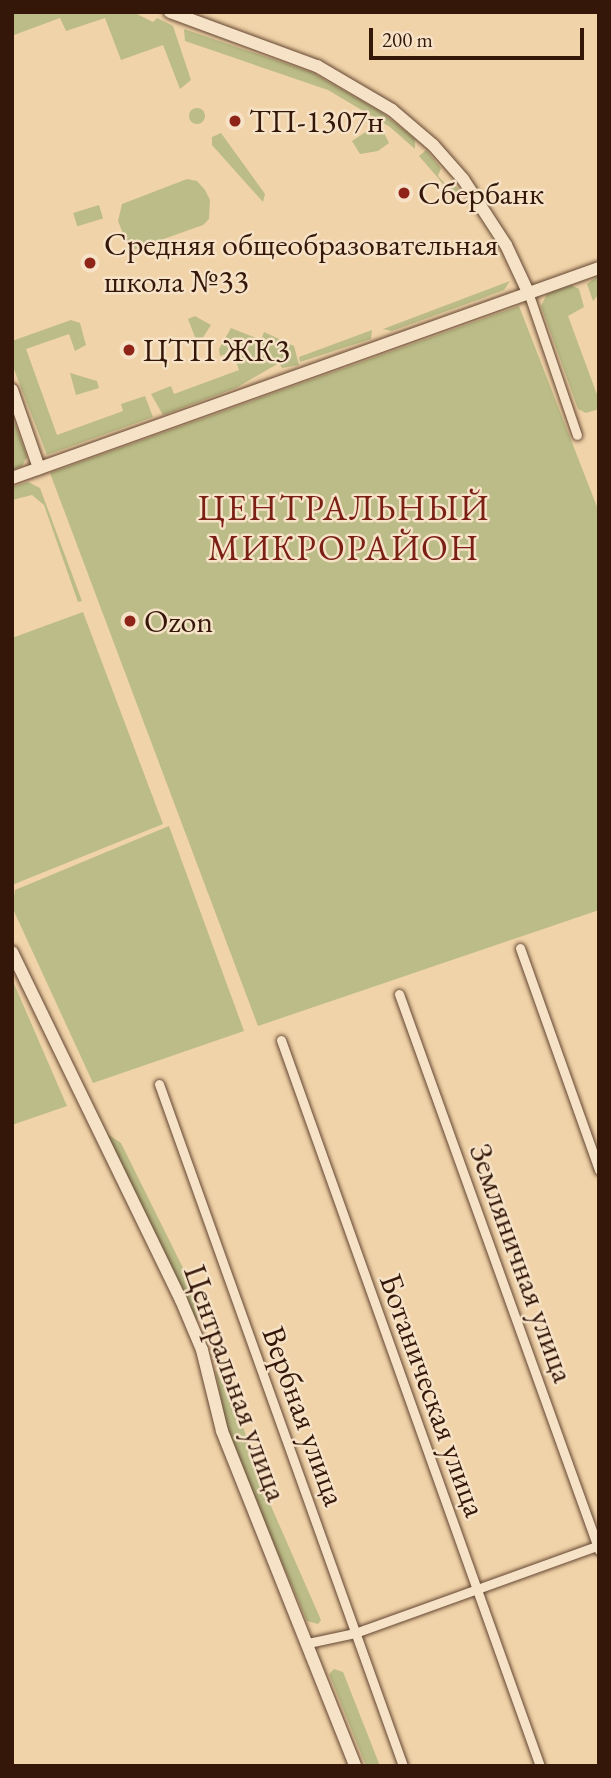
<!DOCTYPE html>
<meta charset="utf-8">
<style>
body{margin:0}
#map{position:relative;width:611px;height:1778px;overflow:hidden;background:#f1d3a9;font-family:"EB Garamond",serif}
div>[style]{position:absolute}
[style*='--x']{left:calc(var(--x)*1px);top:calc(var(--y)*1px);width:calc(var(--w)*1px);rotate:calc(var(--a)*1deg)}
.green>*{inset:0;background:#bbbc87;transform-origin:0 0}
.round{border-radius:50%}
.roads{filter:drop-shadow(0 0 2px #634631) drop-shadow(0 0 2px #634631)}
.street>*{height:9px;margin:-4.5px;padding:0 4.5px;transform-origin:4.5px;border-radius:4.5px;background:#f6e2c7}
.secondary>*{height:12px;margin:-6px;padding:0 6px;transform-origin:6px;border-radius:6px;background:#f6e2c7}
.dots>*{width:19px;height:19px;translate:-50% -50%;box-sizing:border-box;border:4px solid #f6e2c7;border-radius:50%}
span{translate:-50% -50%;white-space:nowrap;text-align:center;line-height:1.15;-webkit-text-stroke:5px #f6e2c7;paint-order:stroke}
.poi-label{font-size:32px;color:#341709}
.left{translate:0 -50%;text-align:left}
.street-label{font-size:32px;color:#341709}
.quarter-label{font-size:35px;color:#7a1f14;letter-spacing:2px}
.frame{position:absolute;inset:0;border:14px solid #341709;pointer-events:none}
.scale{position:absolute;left:369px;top:28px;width:215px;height:32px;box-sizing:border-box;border:4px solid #341709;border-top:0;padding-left:9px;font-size:21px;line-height:24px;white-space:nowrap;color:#341709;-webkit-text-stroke:5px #f6e2c7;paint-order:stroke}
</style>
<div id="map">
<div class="green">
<div style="clip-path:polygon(12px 12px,133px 12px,153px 22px,157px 18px,173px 26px,191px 80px,180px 89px,163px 45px,121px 60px,105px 18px,66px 31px,60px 18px,14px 35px)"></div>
<div style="clip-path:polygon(184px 29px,311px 72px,381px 112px,415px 139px,415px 149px,390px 127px,328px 90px,185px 41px)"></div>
<div class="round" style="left:189px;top:108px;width:16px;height:16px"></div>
<div style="clip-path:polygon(373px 127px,382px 129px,389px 143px,378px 151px,360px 154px,352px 141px)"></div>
<div style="clip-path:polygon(221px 133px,265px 194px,263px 202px,212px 145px,212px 137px)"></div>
<div style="clip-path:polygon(426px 150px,441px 168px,438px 176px,448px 187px,454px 185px,461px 191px,461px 200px,458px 201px,419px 156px)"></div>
<div style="clip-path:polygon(187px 179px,197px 181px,205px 190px,210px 200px,209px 219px,203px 225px,130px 251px,118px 221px,122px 204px)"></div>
<div style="left:99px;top:205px;width:14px;height:27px;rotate:73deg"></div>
<div style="clip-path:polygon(599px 275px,599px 294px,593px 301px,587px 284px)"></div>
<div style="clip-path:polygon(510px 281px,504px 290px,483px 298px,392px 331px,383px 329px)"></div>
<div style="clip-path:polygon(571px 285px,579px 289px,584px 307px,568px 316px,599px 400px,599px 409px,586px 413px,578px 409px,541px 306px,547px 294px)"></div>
<div style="clip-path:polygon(519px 306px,599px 512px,599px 910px,258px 1026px,50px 473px)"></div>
<div style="clip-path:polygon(195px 316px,211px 325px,198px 345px,188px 319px)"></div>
<div style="clip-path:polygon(71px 320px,80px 323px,86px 345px,75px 351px,69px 334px,26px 349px,57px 435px,123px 411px,121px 404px,145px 396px,153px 417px,47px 455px,12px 364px,12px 341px)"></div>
<div style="clip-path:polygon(231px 328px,261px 340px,264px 332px,294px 346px,299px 365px,282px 368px,279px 363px,236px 388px,163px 415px,151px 394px,171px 386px,174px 394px,239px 370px,233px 352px,220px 356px,219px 349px)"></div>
<div style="clip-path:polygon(372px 330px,371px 339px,300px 362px,299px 357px)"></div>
<div style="clip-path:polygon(70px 373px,97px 381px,99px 388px,76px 395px)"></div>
<div style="clip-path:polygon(12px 415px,27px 457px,22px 466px,12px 470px)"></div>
<div style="clip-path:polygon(28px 482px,40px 488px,82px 601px,78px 602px,44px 505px,32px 495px,12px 500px,12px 487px)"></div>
<div style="clip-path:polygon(83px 612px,163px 824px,12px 885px,12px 638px)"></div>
<div style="clip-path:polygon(169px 826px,244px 1031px,93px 1083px,12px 907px,15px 890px)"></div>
<div style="clip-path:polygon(12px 979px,67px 1106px,12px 1125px)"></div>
<div style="clip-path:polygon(106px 1133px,121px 1143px,188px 1278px,200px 1304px,197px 1321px)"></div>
<div style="clip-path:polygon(215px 1369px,239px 1415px,267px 1497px,321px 1620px,318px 1624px,307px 1621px,229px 1439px)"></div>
<div style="clip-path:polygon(334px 1669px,343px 1672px,380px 1766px,366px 1766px,329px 1674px)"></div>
</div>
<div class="roads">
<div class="street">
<div style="--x:528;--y:292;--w:151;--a:71.1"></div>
<div style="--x:520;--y:948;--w:236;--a:70.4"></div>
<div style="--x:399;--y:994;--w:591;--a:70.22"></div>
<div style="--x:281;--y:1040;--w:771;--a:70.37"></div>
<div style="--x:159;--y:1084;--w:724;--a:70.31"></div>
<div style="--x:308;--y:1643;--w:48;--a:-12"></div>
<div style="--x:355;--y:1633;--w:259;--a:-19.8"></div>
</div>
<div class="secondary">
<div style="--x:170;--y:12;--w:157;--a:20.2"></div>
<div style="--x:317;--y:66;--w:87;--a:30.4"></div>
<div style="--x:392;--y:110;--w:54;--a:40.5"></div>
<div style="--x:433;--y:145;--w:45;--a:48.6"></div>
<div style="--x:463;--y:179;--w:79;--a:56.9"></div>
<div style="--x:506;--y:245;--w:52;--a:64.9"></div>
<div style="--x:12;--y:390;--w:83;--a:70.9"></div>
<div style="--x:12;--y:478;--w:623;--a:-19.68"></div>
<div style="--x:12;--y:952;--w:387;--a:64.1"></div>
<div style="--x:181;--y:1300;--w:54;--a:67.2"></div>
<div style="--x:202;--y:1350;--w:83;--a:76.1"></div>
<div style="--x:222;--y:1431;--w:360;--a:68.3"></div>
</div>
</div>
<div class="dots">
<div style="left:235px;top:121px;background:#8f2418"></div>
<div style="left:404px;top:193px;background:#8f2418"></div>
<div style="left:90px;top:263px;background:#8f2418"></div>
<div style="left:129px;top:350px;background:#8f2418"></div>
<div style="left:130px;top:621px;background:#8f2418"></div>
</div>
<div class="poi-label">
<span class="left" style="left:249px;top:121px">ТП-1307н</span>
<span class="left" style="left:418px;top:193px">Сбербанк</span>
<span class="left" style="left:104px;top:263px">Средняя общеобразовательная<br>школа №33</span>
<span class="left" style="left:143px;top:350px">ЦТП ЖК3</span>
<span class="left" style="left:144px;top:621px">Ozon</span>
</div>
<div class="street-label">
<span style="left:522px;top:1263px;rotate:70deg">Земляничная улица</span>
<span style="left:236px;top:1383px;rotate:70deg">Центральная улица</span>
<span style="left:433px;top:1395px;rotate:70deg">Ботаническая улица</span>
<span style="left:304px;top:1416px;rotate:70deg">Вербная улица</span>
</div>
<div class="quarter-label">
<span style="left:344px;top:528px">ЦЕНТРАЛЬНЫЙ<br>МИКРОРАЙОН</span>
</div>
<div class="frame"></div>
<div class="scale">200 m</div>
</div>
